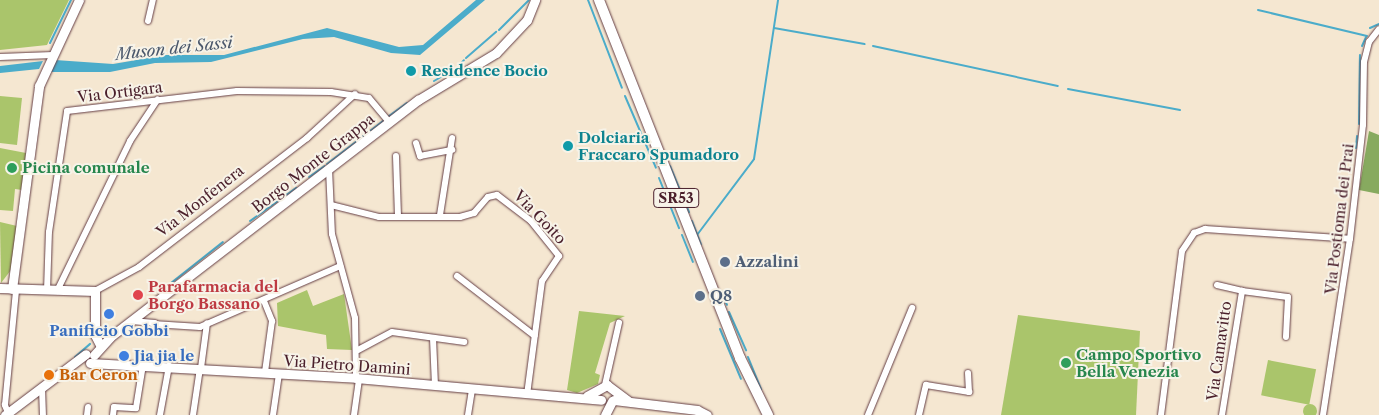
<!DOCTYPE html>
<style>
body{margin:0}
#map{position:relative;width:1379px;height:415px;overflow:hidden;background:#f5e7d1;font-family:"Libre Caslon Text",serif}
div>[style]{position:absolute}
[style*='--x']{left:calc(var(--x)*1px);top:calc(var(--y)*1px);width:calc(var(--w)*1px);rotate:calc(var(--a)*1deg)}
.green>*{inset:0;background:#aac56b;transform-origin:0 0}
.round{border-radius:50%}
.forest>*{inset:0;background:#87aa5f}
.water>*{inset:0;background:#4bacca}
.stream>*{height:2px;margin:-1px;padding:0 1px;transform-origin:1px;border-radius:1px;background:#4bacca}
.roads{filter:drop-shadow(0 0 1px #643d44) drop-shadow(0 0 1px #643d44)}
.street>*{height:6px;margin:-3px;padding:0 3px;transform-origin:3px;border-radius:3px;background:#fff}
.secondary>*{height:9px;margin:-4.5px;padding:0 4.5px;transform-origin:4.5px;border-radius:4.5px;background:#fff}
.primary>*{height:10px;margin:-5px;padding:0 5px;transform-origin:5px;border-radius:5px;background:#fff}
.dots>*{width:14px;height:14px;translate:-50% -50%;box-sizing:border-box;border:2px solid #f7f3e8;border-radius:50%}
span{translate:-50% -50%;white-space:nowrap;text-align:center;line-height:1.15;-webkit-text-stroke:4px #f7f3e8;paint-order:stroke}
.shield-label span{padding:1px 4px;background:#f7f3e8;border:1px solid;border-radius:4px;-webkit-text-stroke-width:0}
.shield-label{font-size:14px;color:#4a1f2b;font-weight:700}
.culture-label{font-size:15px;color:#0d838f;font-weight:700}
.left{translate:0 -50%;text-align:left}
.street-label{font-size:15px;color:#4a1f2b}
.leisure-label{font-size:15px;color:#27864d;font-weight:700}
.service-label{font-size:15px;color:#4e5e75;font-weight:700}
.health-label{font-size:15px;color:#be3a42;font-weight:700}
.shop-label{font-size:15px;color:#366cbe;font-weight:700}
.food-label{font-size:15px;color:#c56008;font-weight:700}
.water-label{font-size:16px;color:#4a576b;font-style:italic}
</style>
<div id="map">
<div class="green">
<div style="clip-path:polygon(0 0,69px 0,47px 45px,0 50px)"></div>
<div style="clip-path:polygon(0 96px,22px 98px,17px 145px,0 143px)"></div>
<div style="clip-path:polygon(0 148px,26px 153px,22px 190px,15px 189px,13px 211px,0 210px)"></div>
<div style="clip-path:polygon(0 222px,17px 226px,11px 270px,1px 283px)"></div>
<div style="clip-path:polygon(307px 290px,313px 306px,344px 294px,352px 350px,327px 349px,326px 335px,278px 326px,277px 303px)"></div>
<div style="clip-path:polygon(579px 311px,625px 316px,610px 323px,595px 373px,600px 375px,598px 384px,577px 393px,567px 390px)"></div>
<div style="clip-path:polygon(1018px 315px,1140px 331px,1136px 415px,1001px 415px)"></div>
<div style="left:1268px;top:360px;width:49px;height:36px;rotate:11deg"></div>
<div class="round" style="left:1303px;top:404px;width:14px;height:14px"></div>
</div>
<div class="forest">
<div style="clip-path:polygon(1369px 131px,1379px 135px,1379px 194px,1359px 190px)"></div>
</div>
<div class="water">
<div style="clip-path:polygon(476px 0,485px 0,420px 55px,391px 53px,334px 37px,303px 39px,211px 62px,155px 63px,110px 72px,49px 72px,55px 60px,113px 64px,166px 55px,224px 55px,327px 28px,399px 47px,423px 45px)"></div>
<div style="clip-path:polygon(43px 61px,39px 69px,0 73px,0 66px)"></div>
</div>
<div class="stream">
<div style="--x:588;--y:0;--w:94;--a:68.9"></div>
<div style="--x:1258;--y:10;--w:112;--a:13.4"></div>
<div style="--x:774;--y:28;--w:92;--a:10"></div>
<div style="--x:1370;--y:28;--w:10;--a:-24"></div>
<div style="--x:499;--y:30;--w:42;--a:-45"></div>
<div style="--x:50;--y:43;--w:48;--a:-64"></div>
<div style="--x:873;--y:46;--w:189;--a:12.2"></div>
<div style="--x:1362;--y:46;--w:10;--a:-66"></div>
<div style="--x:466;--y:58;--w:40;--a:-41"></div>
<div style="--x:458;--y:67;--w:9;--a:-49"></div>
<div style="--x:434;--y:81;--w:22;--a:-30"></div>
<div style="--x:1068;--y:89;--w:114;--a:10.6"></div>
<div style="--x:625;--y:96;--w:78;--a:66.7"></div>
<div style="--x:389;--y:116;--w:22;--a:-36"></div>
<div style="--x:1359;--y:124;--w:69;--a:-89.2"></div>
<div style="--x:1356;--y:148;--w:12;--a:-85"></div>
<div style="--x:327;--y:164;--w:71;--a:-37.5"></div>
<div style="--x:670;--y:166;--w:50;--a:67.6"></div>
<div style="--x:309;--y:177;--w:19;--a:-35"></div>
<div style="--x:659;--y:178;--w:54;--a:68.2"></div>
<div style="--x:250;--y:221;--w:57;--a:-35.7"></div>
<div style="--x:692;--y:221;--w:25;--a:69"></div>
<div style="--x:682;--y:235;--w:29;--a:68"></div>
<div style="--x:697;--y:235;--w:95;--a:-53.1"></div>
<div style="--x:754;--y:159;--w:161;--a:-81.4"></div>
<div style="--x:171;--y:283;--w:66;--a:-38.3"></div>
<div style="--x:722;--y:295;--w:11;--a:63"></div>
<div style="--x:729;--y:312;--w:42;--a:65.9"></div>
<div style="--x:720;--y:329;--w:54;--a:67.2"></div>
<div style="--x:75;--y:357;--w:20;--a:-41"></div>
<div style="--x:748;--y:357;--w:35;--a:68"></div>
</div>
<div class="roads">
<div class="street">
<div style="--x:148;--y:21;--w:22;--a:-77"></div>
<div style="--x:0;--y:57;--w:53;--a:-2.2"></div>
<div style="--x:416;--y:143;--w:14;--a:73"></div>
<div style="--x:420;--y:156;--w:33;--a:-11"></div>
<div style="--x:396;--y:156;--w:59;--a:88.1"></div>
<div style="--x:329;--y:169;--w:65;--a:87.4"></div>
<div style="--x:332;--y:234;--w:87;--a:74.7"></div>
<div style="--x:355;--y:318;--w:60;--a:89"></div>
<div style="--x:331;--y:205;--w:49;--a:14"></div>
<div style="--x:379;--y:217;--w:81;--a:0"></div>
<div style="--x:460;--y:217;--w:15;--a:-16"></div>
<div style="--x:474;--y:213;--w:21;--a:-49"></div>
<div style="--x:488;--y:197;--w:9;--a:-13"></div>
<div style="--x:497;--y:195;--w:43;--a:37.4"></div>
<div style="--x:531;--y:221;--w:45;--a:51.3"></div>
<div style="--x:559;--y:256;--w:30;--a:124"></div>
<div style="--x:542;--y:281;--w:115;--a:97.5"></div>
<div style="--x:440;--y:215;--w:78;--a:-81.1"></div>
<div style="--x:457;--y:276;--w:98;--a:37.6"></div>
<div style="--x:1217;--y:285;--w:26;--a:13"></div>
<div style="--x:47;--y:291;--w:59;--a:-88.1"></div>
<div style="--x:49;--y:232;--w:122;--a:-81.5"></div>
<div style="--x:67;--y:111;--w:171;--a:-6.7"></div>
<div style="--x:237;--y:91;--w:94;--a:0.6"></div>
<div style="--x:331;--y:92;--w:38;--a:9"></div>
<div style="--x:369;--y:98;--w:31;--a:50"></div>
<div style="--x:57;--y:291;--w:167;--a:-64"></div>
<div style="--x:130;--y:141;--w:50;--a:-56.3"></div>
<div style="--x:95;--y:291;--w:50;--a:-28.6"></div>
<div style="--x:139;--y:267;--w:212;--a:-37.5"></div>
<div style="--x:307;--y:138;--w:65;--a:-42.5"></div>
<div style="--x:264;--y:301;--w:22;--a:68"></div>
<div style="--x:272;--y:321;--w:51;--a:97.8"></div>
<div style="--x:131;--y:321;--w:24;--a:5"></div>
<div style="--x:153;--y:324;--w:47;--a:3.7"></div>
<div style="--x:200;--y:327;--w:153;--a:-23.5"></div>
<div style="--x:433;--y:338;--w:48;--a:87.6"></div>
<div style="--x:358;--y:350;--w:38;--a:-28"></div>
<div style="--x:392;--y:332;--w:73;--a:7.9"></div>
<div style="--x:201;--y:368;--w:45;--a:-82.4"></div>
<div style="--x:605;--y:385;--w:64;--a:-77.3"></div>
<div style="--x:42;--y:388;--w:27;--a:88"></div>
<div style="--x:8;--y:413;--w:9;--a:-111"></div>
<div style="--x:5;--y:405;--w:116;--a:-84.5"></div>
<div style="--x:87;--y:415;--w:8;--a:-83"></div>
<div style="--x:113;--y:415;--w:8;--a:-83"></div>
<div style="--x:114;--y:407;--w:22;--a:3"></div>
<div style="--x:136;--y:408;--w:44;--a:-80.8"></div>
<div style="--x:160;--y:415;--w:50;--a:-79.6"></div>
<div style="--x:193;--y:415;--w:48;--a:-81.5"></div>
<div style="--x:273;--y:415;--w:41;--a:-81.7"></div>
<div style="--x:354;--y:415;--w:37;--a:-82"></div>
<div style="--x:468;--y:415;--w:25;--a:-81"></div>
<div style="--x:868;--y:415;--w:116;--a:-67.6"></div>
<div style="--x:919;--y:415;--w:31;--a:-77"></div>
<div style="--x:926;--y:385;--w:44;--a:9.2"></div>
<div style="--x:969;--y:392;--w:19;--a:-93"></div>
<div style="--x:1161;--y:415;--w:165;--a:-82.7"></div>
<div style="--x:1182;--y:251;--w:22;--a:-56"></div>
<div style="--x:1194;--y:233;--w:12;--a:-20"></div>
<div style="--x:1205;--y:229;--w:145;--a:3.9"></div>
<div style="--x:1222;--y:415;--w:126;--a:-80.8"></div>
<div style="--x:1242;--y:291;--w:46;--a:7.4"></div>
<div style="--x:1288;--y:297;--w:40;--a:92.9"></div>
<div style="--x:1323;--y:415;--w:178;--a:-81.3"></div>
<div style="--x:1350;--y:239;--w:115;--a:-83.5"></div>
<div style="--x:1363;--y:125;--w:63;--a:-89.1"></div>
<div style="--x:1364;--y:62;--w:21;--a:-76"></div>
<div style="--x:1369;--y:42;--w:16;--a:-52"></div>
</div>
<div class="secondary">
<div style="--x:0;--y:288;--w:95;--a:1.8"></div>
<div style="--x:95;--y:291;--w:44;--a:90"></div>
<div style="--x:95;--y:335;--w:11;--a:63"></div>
<div style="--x:12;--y:289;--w:205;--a:-82.4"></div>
<div style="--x:39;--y:86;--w:95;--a:-65.1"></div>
<div style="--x:94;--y:355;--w:24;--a:-48"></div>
<div style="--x:110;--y:337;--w:389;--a:-37.6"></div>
<div style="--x:418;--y:100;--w:91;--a:-31.1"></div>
<div style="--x:496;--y:53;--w:45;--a:-46.8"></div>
<div style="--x:527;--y:20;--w:22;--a:-68"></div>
<div style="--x:90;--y:363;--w:266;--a:3.2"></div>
<div style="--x:356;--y:378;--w:246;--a:5.1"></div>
<div style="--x:587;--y:396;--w:23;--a:-29"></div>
<div style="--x:607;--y:385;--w:26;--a:37"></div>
<div style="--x:614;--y:400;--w:84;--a:6.9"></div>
<div style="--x:697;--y:410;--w:11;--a:27"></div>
<div style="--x:5;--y:415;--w:101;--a:-37"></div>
<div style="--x:605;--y:415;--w:16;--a:-63"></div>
</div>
<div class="primary">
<div style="--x:599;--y:0;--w:385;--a:68.5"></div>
<div style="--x:740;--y:358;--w:64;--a:63.8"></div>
</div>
</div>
<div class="dots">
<div style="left:411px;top:71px;background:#0f9aa8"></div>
<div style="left:568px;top:146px;background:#0f9aa8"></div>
<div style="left:12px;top:168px;background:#2e9e5b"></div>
<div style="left:725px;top:262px;background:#5c6f8a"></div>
<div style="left:138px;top:295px;background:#e0444e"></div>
<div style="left:700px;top:296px;background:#5c6f8a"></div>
<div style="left:109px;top:314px;background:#3f7fe0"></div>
<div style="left:124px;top:356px;background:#3f7fe0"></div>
<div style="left:1066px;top:363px;background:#2e9e5b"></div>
<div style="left:49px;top:375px;background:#e8710a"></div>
</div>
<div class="shield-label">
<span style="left:676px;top:198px">SR53</span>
</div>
<div class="culture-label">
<span class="left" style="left:421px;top:71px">Residence Bocio</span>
<span class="left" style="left:578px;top:146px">Dolciaria<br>Fraccaro Spumadoro</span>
</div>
<div class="street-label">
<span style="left:120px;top:92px;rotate:-7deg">Via Ortigara</span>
<span style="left:313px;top:163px;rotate:-38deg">Borgo Monte Grappa</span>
<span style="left:200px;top:201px;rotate:-38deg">Via Monfenera</span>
<span style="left:540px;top:217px;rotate:46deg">Via Goito</span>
<span style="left:1339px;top:219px;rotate:-83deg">Via Postioma dei Prai</span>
<span style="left:1219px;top:351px;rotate:-82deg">Via Camavitto</span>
<span style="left:347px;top:365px;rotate:4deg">Via Pietro Damini</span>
</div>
<div class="leisure-label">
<span class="left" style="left:22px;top:168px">Picina comunale</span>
<span class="left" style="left:1076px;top:363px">Campo Sportivo<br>Bella Venezia</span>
</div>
<div class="service-label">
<span class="left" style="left:735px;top:262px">Azzalini</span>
<span class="left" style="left:710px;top:296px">Q8</span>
</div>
<div class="health-label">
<span class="left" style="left:148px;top:295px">Parafarmacia del<br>Borgo Bassano</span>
</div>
<div class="shop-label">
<span style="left:109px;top:331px">Panificio Gobbi</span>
<span class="left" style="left:134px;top:356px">Jia jia le</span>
</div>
<div class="food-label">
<span class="left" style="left:59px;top:375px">Bar Ceron</span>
</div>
<div class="water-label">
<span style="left:174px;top:48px;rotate:-6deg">Muson dei Sassi</span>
</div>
</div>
